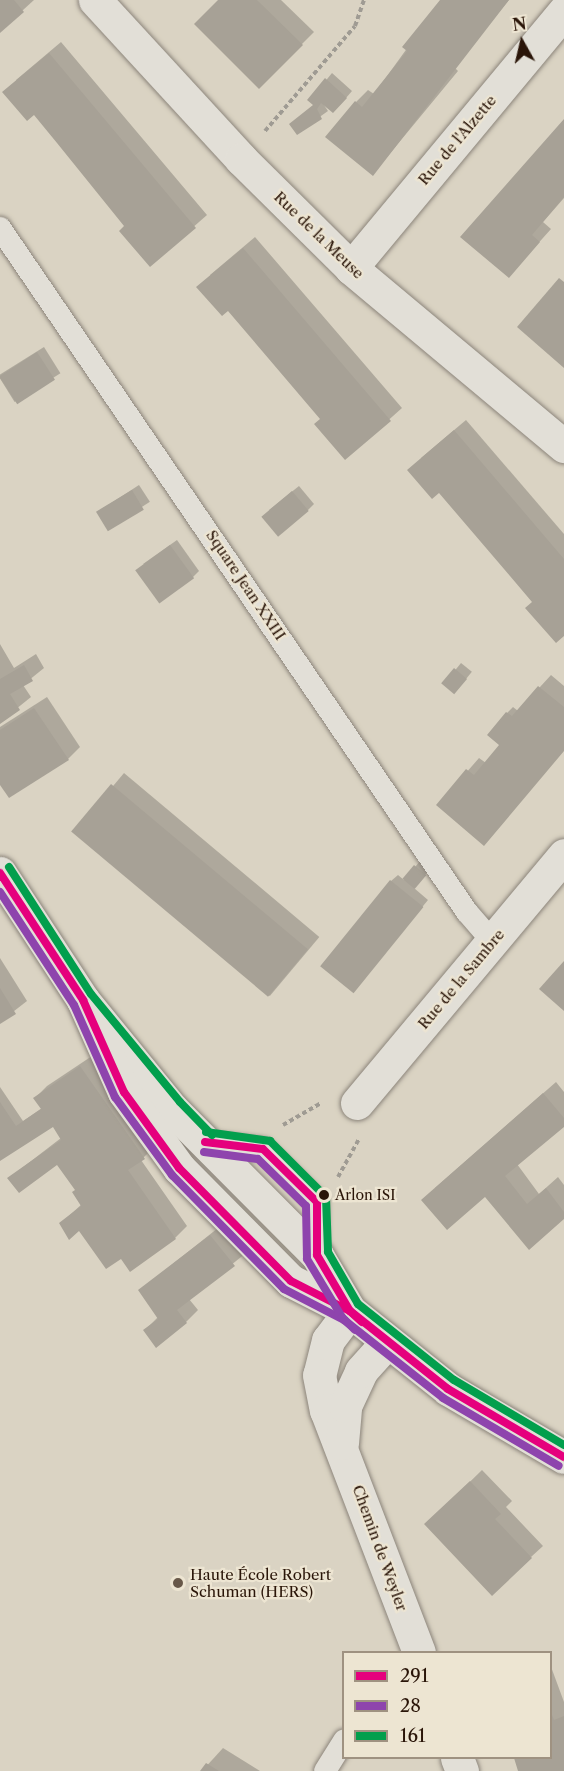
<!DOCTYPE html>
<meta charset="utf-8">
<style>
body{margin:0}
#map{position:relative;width:564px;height:1771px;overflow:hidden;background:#dad3c3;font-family:"Libre Caslon Text",serif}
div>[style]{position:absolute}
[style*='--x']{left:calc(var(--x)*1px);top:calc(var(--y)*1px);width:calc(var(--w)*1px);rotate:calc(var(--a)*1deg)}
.shadow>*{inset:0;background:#0003;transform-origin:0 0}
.building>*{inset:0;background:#a7a196;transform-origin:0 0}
.path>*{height:4px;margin-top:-2px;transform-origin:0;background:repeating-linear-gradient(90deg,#9f9b93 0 4.5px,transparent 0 7.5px)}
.roads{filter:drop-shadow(0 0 2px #8c857b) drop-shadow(0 0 2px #8c857b)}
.service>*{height:22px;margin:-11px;padding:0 11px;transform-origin:11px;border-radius:11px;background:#e2dfd7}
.minor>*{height:33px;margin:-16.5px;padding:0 16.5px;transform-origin:16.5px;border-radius:16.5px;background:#e2dfd7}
.secondary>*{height:33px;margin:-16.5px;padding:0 16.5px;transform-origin:16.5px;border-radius:16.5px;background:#e2dfd7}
.bus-1>*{height:8px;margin:-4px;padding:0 4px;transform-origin:4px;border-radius:4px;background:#e5007d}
.bus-2>*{height:8px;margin:-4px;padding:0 4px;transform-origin:4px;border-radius:4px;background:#8e44ad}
.bus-3>*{height:8px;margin:-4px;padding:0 4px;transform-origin:4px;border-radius:4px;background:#029f4d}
.dots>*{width:16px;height:16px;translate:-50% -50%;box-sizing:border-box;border:3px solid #ede5d2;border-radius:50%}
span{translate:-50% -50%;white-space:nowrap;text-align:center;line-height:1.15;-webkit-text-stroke:4.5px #ede5d2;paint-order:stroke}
.bus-label{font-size:14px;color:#2a1508}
.left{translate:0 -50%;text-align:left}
.street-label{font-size:15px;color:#2a1508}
.poi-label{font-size:15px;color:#2a1508}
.legend{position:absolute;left:342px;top:1651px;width:210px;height:108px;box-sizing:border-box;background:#ede5d2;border:2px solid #9f9281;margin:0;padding:8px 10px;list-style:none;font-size:18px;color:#2a1508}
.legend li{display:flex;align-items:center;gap:12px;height:30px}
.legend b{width:30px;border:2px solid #9f9281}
.north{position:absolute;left:492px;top:12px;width:60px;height:60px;-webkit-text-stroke:4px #ede5d2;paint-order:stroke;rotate:352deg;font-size:16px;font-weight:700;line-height:24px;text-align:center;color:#2a1508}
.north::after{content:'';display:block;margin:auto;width:21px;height:27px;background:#2a1508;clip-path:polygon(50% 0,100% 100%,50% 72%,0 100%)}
</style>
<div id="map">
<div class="shadow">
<div style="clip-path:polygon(0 0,34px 0,0 31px)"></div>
<div style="clip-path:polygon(220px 0,281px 0,314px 32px,259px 87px)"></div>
<div style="clip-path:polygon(442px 0,509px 0,454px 67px,458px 71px,373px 174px,356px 102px,368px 90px,374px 94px)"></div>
<div style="clip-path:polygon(61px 42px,207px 215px,150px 265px,126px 226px,34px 113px,16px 80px)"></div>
<div style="clip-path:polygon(332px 73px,352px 91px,340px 105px,322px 102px,328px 111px,297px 133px,291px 124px,315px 104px,310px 100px)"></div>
<div style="clip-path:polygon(564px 120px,564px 198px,543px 222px,551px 229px,509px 276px)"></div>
<div style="clip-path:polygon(255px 237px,402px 408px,346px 458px,322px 418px,210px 275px)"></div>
<div style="left:44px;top:347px;width:31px;height:54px;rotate:58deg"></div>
<div style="clip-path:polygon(466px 420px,564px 534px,564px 634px,421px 458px)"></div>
<div style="left:139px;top:485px;width:20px;height:49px;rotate:57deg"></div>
<div style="clip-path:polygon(299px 486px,314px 504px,308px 510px,269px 510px)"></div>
<div style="clip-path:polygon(177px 540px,199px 571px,193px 577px,143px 564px)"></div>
<div style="clip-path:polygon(0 644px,14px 668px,36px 654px,44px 668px,23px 685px,31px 697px,0 722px)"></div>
<div style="left:461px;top:663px;width:14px;height:27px;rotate:39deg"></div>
<div style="clip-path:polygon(551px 675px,564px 686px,564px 750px,438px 805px,479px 758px,486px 763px,507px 739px,507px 713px,513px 707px,518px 711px)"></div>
<div style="clip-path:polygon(47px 697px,80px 747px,68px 759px,0 782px,0 727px)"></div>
<div style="left:124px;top:773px;width:255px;height:77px;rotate:40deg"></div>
<div style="clip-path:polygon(421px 860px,431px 868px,414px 888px,428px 900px,359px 984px,322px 965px,391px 881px,398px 875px,404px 880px)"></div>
<div style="clip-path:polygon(0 958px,27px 1001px,0 1022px)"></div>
<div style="clip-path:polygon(92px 1056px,156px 1145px,141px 1160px,187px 1226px,175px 1238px,122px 1257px,80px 1229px,61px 1223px,82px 1204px,77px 1189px,57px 1163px,9px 1178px,61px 1138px,53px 1126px,0 1159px,0 1087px,23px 1121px,42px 1108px,35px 1098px,47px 1086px)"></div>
<div style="clip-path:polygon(556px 1082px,564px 1092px,564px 1125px,517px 1164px,539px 1194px,558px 1177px,564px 1185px,564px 1217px,486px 1195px,435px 1188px)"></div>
<div style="clip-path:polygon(223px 1224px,246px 1253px,189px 1299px,198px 1310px,186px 1322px,145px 1330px,158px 1317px,140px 1290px)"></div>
<div style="clip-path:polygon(482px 1470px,512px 1501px,506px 1507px,543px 1546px,531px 1557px,438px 1513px)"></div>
<div style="clip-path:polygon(550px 1664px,564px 1702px,564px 1771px,520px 1771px,515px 1758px,550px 1758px)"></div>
<div style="clip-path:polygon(223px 1748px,260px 1771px,202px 1771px)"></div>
</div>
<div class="building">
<div style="clip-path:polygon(0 0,14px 0,24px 12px,0 33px)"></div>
<div style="clip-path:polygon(218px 0,257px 0,303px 45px,259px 89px,194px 24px)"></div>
<div style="clip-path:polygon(440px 0,509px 0,373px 176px,325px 137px,355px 101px,362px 107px,407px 51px,402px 47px)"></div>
<div style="clip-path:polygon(49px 53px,196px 228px,150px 267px,119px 231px,124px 226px,57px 143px,34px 115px,27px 121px,2px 92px)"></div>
<div style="clip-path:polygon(325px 78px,347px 98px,333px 113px,321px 103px,317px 109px,322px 119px,297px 135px,289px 124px,313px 105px,307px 100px)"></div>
<div style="clip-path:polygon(564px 119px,564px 197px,532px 235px,540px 242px,509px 278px,460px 237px)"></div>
<div style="clip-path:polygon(243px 248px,391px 421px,345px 460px,314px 424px,320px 419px,228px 311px,222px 316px,196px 287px)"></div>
<div style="clip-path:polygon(559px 278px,564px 282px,564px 368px,517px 327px)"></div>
<div style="left:37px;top:352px;width:33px;height:45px;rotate:57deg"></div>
<div style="clip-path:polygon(454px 430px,564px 559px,564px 636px,556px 643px,525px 608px,532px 602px,510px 576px,439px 493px,432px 499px,407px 470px)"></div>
<div style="left:132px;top:490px;width:23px;height:42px;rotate:59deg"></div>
<div style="left:292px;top:491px;width:26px;height:40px;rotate:50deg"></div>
<div style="left:170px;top:545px;width:41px;height:43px;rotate:54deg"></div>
<div style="clip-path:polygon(24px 665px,33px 681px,10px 694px,20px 710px,0 724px,0 679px)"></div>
<div style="left:454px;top:668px;width:17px;height:20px;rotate:40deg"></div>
<div style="clip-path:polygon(538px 686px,564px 707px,564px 751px,484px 846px,436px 805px,466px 769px,474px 775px,499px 745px,487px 735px,506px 712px,512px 716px)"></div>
<div style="clip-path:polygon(34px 708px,69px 760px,9px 798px,0 785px,0 730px)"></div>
<div style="left:111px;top:784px;width:257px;height:62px;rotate:40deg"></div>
<div style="left:414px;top:865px;width:16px;height:18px;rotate:40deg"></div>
<div style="left:390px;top:880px;width:43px;height:111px;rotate:39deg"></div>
<div style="clip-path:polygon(564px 961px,564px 1011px,539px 989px)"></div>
<div style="clip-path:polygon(0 988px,16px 1014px,0 1024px)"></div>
<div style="clip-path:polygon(80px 1066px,145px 1159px,128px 1170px,176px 1239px,130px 1272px,121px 1259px,106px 1269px,79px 1231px,69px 1240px,59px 1223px,81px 1206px,72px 1192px,75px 1190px,57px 1165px,19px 1193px,7px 1178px,61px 1140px,53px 1127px,0 1161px,0 1102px,16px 1126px,41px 1109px,33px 1098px)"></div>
<div style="clip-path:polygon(543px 1093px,564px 1118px,564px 1127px,505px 1176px,527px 1204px,546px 1188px,564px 1212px,564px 1219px,529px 1250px,485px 1197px,447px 1230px,421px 1200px)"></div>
<div style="clip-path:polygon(210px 1235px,235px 1266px,177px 1310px,187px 1323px,156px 1348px,143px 1330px,158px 1319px,138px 1290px)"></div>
<div style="clip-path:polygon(470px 1481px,501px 1514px,495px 1519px,532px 1558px,492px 1596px,424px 1524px)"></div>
<div style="clip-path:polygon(550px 1710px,554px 1720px,564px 1716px,564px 1771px,518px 1771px,514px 1758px,550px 1758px)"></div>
<div style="clip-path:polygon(206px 1763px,219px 1771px,200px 1771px)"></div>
</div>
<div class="path">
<div style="--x:265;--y:131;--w:138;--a:-49.4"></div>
<div style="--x:355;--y:26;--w:28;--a:-71"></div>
<div style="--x:283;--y:1125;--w:44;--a:-30.1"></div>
<div style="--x:338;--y:1177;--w:43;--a:-61.1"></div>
</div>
<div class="roads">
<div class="service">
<div style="--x:0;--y:228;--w:828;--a:55.68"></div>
<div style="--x:467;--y:912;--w:38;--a:49"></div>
<div style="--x:205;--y:1142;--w:58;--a:6.9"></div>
<div style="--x:263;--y:1149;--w:42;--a:44"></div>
<div style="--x:293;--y:1178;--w:34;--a:45"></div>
<div style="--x:317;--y:1202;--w:53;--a:90"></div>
<div style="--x:325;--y:1771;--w:36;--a:-58"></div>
</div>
<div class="minor">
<div style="--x:95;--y:0;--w:216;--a:47.4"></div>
<div style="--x:241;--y:159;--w:155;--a:44.7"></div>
<div style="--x:351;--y:268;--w:278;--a:39.9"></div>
<div style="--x:351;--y:268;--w:334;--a:-50.3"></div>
<div style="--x:357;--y:1103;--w:323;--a:-50.1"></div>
<div style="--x:350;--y:1311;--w:36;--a:127"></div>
<div style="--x:328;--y:1340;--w:36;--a:104"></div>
<div style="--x:319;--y:1375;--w:36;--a:79"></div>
<div style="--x:326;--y:1410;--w:259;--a:69"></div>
<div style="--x:342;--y:1443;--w:37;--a:-85"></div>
<div style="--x:345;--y:1406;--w:38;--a:-65"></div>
<div style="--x:361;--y:1371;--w:38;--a:-48"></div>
<div style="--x:457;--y:1758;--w:14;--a:69"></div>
</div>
<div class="secondary">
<div style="--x:0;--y:873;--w:152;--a:56.8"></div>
<div style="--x:83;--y:1000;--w:141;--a:50.8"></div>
<div style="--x:172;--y:1109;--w:206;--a:45.2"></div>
<div style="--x:317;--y:1255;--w:65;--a:59.5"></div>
<div style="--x:83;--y:1000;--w:101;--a:66"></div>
<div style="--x:124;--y:1092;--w:94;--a:54.1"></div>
<div style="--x:179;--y:1168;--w:159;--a:45.3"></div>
<div style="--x:291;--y:1281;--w:66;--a:27"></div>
<div style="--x:350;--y:1311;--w:125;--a:38.5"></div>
<div style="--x:448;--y:1389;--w:134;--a:30.4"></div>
</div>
</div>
<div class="bus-1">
<div style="--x:0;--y:873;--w:152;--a:56.8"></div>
<div style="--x:83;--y:1000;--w:101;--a:66"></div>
<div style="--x:124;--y:1092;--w:94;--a:54.1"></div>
<div style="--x:179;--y:1168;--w:159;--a:45.3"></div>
<div style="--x:291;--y:1281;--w:66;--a:27"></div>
<div style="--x:350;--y:1311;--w:125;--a:38.5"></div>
<div style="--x:448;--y:1389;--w:134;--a:30.4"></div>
<div style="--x:205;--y:1142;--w:58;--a:6.9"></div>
<div style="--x:263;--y:1149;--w:76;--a:44.5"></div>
<div style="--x:317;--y:1202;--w:53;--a:90"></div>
<div style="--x:317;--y:1255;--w:65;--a:59.5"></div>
<div style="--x:350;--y:1311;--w:16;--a:43"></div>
</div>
<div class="bus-2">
<div style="--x:0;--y:892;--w:135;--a:56.8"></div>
<div style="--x:74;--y:1005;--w:101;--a:66"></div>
<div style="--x:115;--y:1097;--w:97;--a:53.8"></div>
<div style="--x:172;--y:1175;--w:160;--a:45.5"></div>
<div style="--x:284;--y:1289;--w:68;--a:27.3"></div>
<div style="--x:344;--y:1320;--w:126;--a:38.2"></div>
<div style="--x:443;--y:1398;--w:134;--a:30.4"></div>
<div style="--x:204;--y:1152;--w:54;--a:7.4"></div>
<div style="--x:258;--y:1159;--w:67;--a:44.4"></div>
<div style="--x:306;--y:1206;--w:53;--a:88.9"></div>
<div style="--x:307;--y:1259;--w:68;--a:58.9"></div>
<div style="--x:342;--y:1317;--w:18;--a:45"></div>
</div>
<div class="bus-3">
<div style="--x:9;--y:867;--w:151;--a:57.2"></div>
<div style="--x:91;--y:994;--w:140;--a:50.5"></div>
<div style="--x:180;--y:1102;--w:46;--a:45.9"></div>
<div style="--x:206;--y:1132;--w:65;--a:8"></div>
<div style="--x:270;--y:1141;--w:79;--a:45"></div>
<div style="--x:326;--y:1197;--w:55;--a:87.9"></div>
<div style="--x:328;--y:1252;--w:60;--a:60"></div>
<div style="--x:358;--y:1304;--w:122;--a:38.4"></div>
<div style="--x:454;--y:1380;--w:128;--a:30.6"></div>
</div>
<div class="dots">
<div style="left:324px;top:1195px;background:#2a1508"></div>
<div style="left:178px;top:1583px;background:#685849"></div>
</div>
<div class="bus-label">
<span class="left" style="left:335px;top:1195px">Arlon ISI</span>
</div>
<div class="street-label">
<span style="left:457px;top:140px;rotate:-50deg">Rue de l'Alzette</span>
<span style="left:319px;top:235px;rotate:44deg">Rue de la Meuse</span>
<span style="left:246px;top:585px;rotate:56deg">Square Jean XXIII</span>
<span style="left:461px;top:979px;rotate:-50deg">Rue de la Sambre</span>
<span style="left:380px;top:1548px;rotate:70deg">Chemin de Weyler</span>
</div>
<div class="poi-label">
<span class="left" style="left:190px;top:1583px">Haute École Robert<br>Schuman (HERS)</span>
</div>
<ul class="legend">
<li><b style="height:8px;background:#e5007d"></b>291</li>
<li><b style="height:8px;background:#8e44ad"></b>28</li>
<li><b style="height:8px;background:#029f4d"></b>161</li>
</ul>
<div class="north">N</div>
</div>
